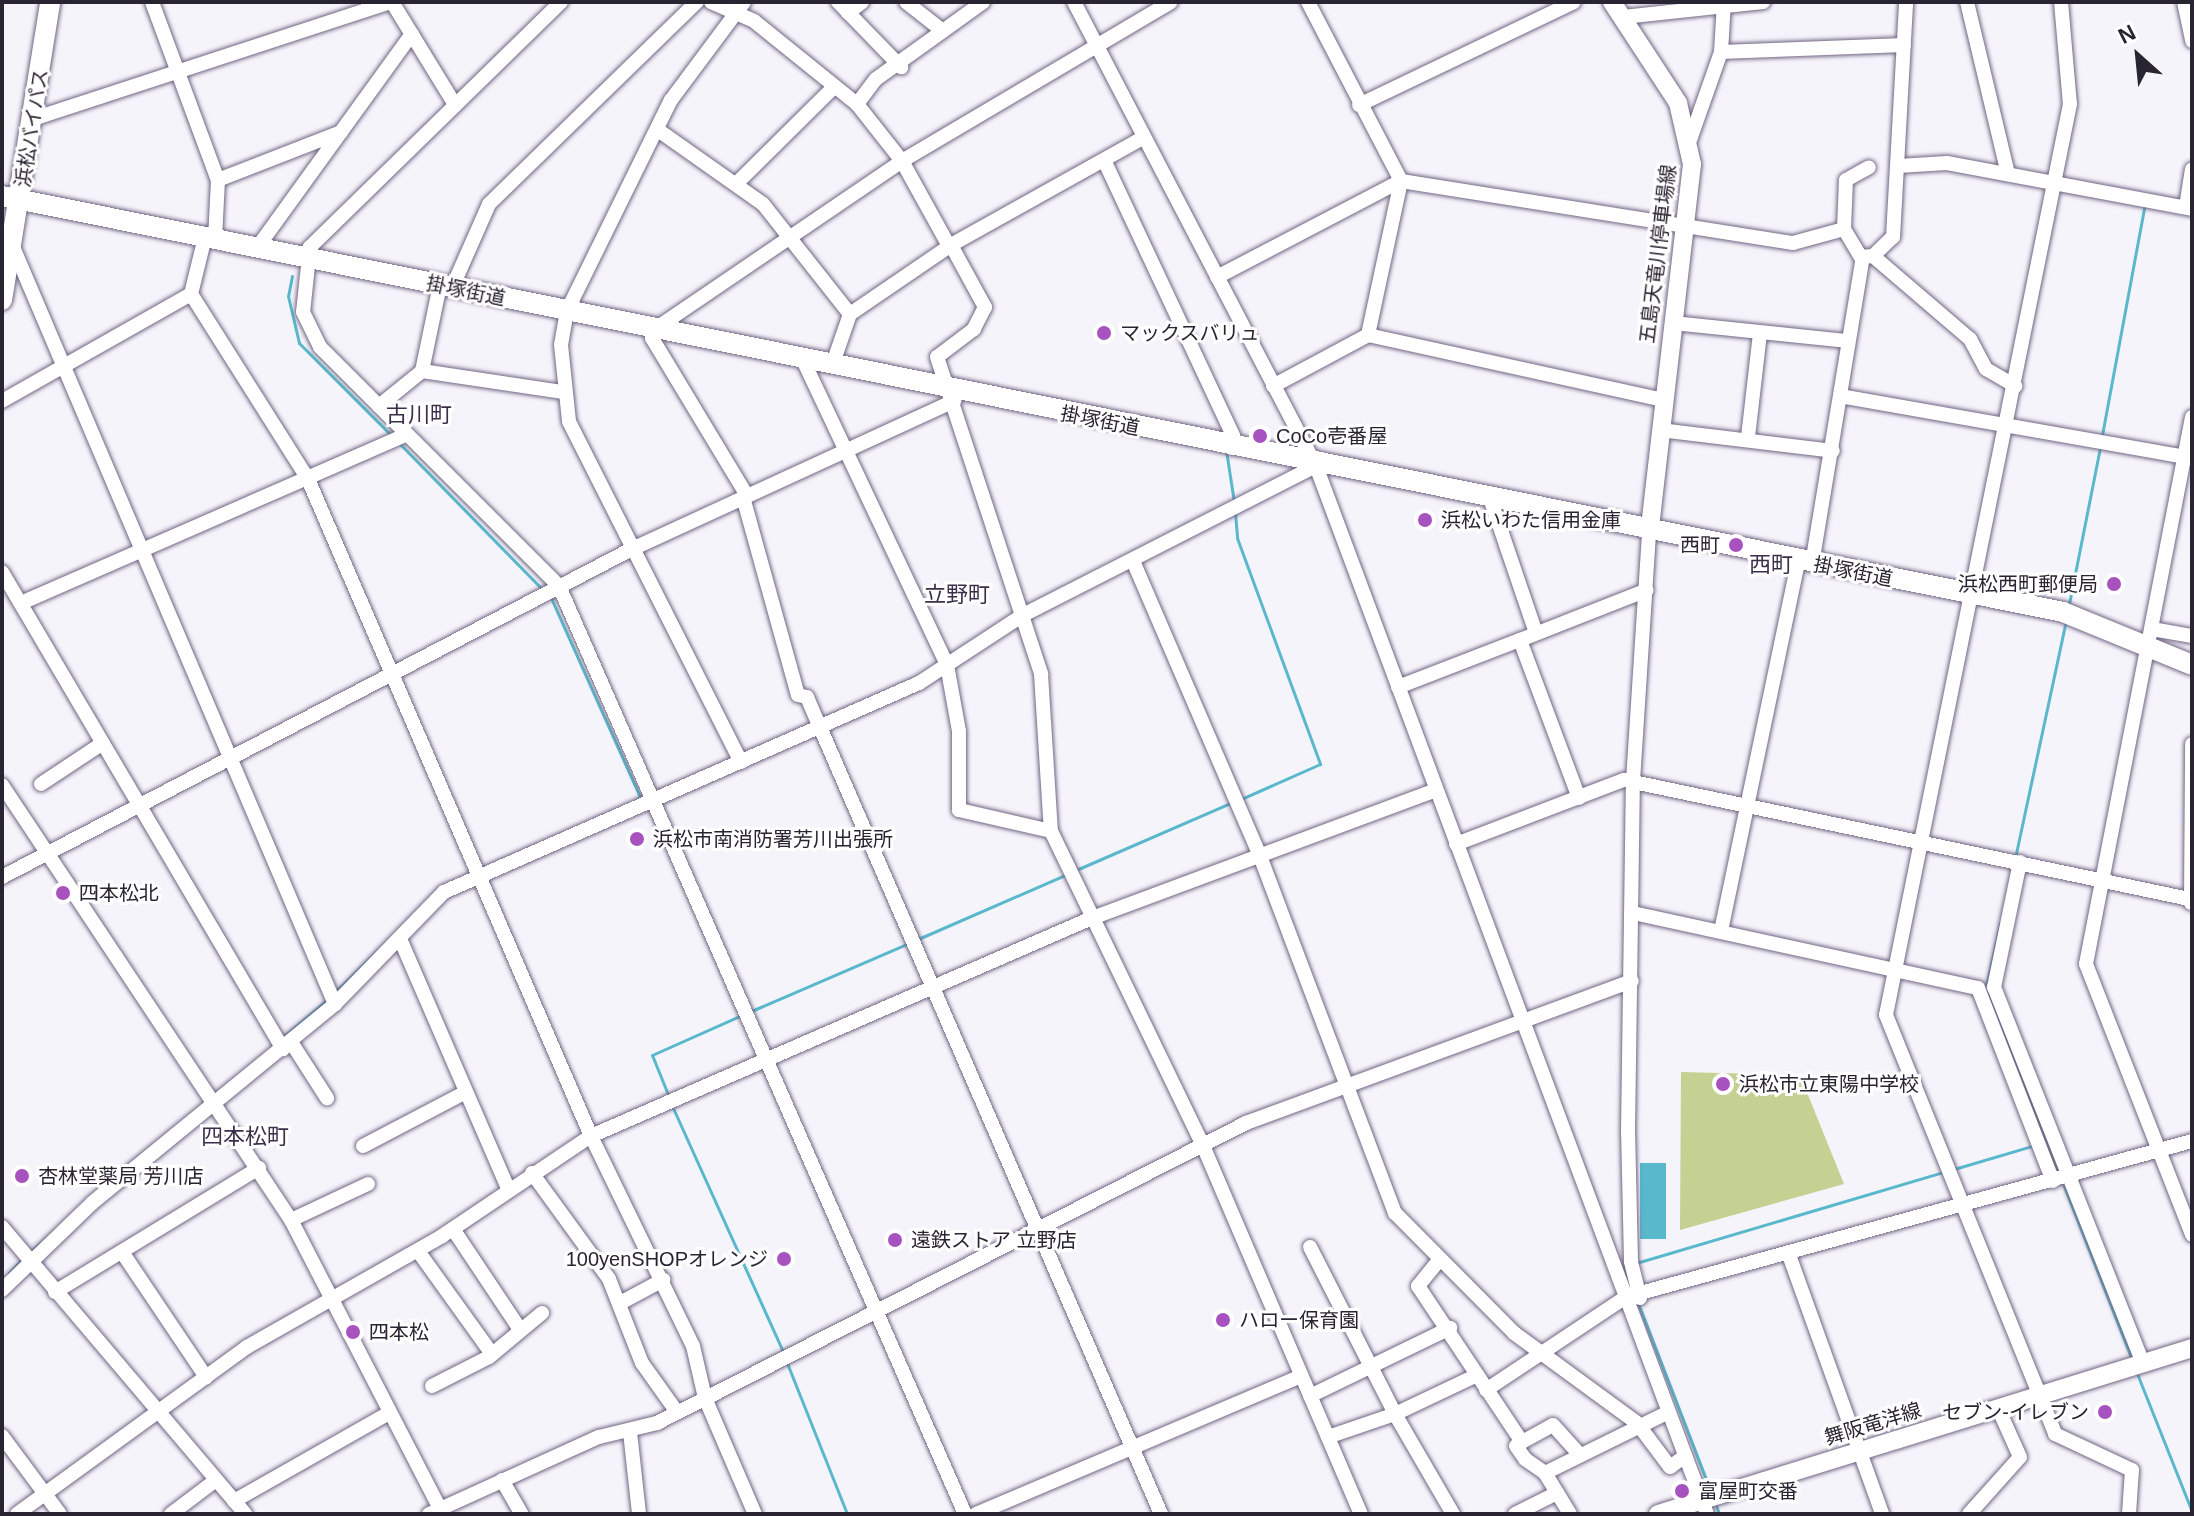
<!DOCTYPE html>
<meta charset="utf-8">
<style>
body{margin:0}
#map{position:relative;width:2194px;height:1516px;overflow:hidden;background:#f6f4fb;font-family:Helvetica,"Noto Sans JP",sans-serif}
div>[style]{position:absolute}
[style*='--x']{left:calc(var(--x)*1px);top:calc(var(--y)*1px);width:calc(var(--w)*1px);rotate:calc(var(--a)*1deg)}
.green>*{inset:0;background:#c5d093}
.water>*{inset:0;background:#59b8cb;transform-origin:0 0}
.stream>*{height:3px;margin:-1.5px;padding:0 1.5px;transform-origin:1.5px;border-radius:1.5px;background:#59b8cb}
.roads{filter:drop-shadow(0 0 2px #716583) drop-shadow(0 0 2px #716583)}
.minor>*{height:14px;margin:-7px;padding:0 7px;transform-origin:7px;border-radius:7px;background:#fff}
.major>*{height:18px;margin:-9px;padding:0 9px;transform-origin:9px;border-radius:9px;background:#fff}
.highway>*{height:20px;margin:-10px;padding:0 10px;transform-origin:10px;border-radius:10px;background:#fff}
.dots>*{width:22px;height:22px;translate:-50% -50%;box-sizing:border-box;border:4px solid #fff;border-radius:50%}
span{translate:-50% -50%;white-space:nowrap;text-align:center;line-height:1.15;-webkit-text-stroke:6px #fff;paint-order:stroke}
.street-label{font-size:20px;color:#292431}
.poi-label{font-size:20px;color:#292431}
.left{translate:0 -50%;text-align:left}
.right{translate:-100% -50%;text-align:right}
.neighbourhood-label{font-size:22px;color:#3b2f4a}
.frame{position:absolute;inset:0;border:4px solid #292431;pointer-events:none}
.north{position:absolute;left:2098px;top:16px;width:80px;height:80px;-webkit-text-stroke:6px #fff;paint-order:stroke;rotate:333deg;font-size:22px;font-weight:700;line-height:32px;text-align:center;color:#292431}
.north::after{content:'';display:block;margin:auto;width:28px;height:36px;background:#292431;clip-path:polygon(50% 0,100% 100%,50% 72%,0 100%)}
</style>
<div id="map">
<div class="green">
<div style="clip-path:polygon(1681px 1072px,1800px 1075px,1844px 1184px,1680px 1230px)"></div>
</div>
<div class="water">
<div style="left:1640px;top:1163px;width:26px;height:76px"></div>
</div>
<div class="stream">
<div style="--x:292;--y:276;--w:20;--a:101"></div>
<div style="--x:288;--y:296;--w:48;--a:76.8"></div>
<div style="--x:299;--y:343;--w:132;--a:45"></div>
<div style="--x:2102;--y:435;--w:236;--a:-79.5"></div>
<div style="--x:400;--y:444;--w:204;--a:45.6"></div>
<div style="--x:1226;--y:450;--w:53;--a:81.3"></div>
<div style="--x:1235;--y:513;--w:25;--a:85"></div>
<div style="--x:1237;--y:538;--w:241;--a:69.8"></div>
<div style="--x:1320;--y:764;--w:86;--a:156.1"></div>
<div style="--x:551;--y:598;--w:218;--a:65.9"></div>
<div style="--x:640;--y:797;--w:6;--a:141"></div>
<div style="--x:2069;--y:604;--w:160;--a:-78.8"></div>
<div style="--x:2015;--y:858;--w:243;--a:-77.9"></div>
<div style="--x:1076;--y:870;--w:168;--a:-23.5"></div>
<div style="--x:2000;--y:924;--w:65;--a:102.5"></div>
<div style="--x:1986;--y:987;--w:201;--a:68.7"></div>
<div style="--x:918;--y:939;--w:160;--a:-23.5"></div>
<div style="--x:336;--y:991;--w:69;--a:-44.4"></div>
<div style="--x:749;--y:1012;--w:172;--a:-23.3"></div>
<div style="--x:282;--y:1038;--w:60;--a:-40.3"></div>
<div style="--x:669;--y:1097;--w:45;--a:-112"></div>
<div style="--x:652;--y:1055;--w:98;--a:-24"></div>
<div style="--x:673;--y:1108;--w:268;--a:65.7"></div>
<div style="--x:1954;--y:1169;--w:84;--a:-16.5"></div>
<div style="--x:2062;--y:1181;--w:192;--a:68.6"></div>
<div style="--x:29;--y:1253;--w:148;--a:-41.4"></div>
<div style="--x:1636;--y:1263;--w:320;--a:-16.5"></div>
<div style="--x:9;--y:1273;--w:21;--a:-47"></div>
<div style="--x:1638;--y:1303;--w:200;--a:68.9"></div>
<div style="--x:787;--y:1363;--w:162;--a:68.3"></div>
<div style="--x:2136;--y:1371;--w:152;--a:68.3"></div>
<div style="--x:1716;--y:1505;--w:9;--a:72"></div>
</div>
<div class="roads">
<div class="minor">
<div style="--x:152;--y:2;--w:190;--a:69.7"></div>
<div style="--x:218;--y:180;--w:59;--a:92.9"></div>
<div style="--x:392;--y:2;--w:121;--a:58.5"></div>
<div style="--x:561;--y:2;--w:351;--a:135.7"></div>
<div style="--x:310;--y:247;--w:65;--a:96.1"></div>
<div style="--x:303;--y:312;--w:39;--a:64"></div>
<div style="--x:320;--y:347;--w:338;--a:45"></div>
<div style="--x:559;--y:586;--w:1013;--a:66.37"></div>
<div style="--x:711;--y:2;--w:47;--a:23.8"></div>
<div style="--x:754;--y:21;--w:132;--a:38.9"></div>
<div style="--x:857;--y:104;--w:73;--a:51.7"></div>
<div style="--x:902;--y:161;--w:97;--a:61.1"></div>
<div style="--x:838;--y:2;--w:91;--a:45.9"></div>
<div style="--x:906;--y:2;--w:42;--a:38.2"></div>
<div style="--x:1074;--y:2;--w:523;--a:62.46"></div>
<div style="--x:1316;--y:466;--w:1119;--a:69.54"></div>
<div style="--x:1308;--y:2;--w:202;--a:62.5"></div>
<div style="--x:1401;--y:181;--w:157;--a:102.1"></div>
<div style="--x:1967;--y:2;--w:177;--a:76.6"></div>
<div style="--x:2061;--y:2;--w:102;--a:85"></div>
<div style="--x:2070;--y:104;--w:929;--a:101.42"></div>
<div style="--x:1886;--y:1015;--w:452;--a:68"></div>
<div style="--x:2055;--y:1434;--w:85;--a:25.1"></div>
<div style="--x:2132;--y:1470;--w:44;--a:93.9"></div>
<div style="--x:2184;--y:2;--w:40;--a:78"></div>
<div style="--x:848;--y:13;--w:18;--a:-38"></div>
<div style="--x:1623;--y:17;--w:141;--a:-6.1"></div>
<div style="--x:1721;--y:52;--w:183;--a:-2.2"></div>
<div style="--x:857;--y:104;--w:31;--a:-53"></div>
<div style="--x:876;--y:79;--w:132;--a:-35.7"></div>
<div style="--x:1359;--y:105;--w:238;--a:-25.6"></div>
<div style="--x:36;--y:118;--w:373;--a:-18.1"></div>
<div style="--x:658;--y:130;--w:128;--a:35.2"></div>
<div style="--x:763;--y:204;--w:140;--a:51.7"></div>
<div style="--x:1690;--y:140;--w:93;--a:-70.6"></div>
<div style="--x:1721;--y:52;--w:50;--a:-86.6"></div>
<div style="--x:1104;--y:160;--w:305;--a:64.9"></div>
<div style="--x:1233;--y:436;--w:12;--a:99"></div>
<div style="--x:1898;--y:166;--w:49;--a:-3.5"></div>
<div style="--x:1947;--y:163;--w:249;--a:10.6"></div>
<div style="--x:218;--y:180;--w:132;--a:-21.3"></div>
<div style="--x:738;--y:182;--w:135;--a:-44.7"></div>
<div style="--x:2186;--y:207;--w:38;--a:-81"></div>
<div style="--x:1844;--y:229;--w:49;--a:-87.7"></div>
<div style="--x:1846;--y:180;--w:26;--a:-29"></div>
<div style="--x:205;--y:237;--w:59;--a:103.8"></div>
<div style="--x:191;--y:294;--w:219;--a:57.7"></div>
<div style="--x:308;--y:479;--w:715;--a:66.7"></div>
<div style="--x:591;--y:1136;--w:233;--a:64.1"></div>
<div style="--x:693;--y:1346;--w:53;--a:77"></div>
<div style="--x:705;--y:1398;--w:126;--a:66.7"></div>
<div style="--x:951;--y:245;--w:71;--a:61.3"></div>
<div style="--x:985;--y:307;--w:25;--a:117"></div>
<div style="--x:974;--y:329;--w:46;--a:142.9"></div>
<div style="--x:937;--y:357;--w:334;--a:71.8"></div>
<div style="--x:1041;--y:674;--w:157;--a:86.4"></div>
<div style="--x:1051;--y:831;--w:352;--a:64.2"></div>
<div style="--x:1204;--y:1148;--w:398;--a:66.8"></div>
<div style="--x:13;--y:247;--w:823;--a:66.96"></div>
<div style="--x:257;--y:248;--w:264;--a:-54.1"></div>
<div style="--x:1873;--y:256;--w:128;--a:40.6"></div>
<div style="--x:1970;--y:339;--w:34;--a:62"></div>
<div style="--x:1986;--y:369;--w:34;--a:30"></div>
<div style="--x:1217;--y:277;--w:208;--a:-27.6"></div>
<div style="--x:1401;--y:181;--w:397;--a:9"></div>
<div style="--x:1793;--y:243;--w:53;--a:-15.4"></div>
<div style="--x:1844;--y:229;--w:33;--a:59"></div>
<div style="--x:1861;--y:257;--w:12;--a:-5"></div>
<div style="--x:1873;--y:256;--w:28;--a:-44"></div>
<div style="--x:1893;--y:237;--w:235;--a:-86.8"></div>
<div style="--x:452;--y:288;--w:92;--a:-66.2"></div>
<div style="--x:489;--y:204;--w:290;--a:-44.2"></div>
<div style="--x:1673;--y:323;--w:174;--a:5.9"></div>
<div style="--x:803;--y:360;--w:337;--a:64.7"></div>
<div style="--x:947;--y:665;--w:67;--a:79.7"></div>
<div style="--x:959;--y:731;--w:79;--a:90"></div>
<div style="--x:959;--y:810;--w:94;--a:12.9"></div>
<div style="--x:832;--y:366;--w:55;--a:-70.9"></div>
<div style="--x:850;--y:314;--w:122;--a:-34.3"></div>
<div style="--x:951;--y:245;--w:221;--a:-29.2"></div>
<div style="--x:422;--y:371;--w:143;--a:8.5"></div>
<div style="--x:1273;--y:386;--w:108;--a:-28.2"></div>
<div style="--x:1368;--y:335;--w:302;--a:12.4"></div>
<div style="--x:1840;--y:396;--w:357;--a:10"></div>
<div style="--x:2;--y:401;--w:217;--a:-29.5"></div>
<div style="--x:379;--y:406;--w:55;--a:-39.1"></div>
<div style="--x:422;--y:371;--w:88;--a:-78.2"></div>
<div style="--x:2192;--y:417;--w:557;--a:100.97"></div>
<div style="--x:2086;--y:964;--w:291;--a:68.6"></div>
<div style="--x:1660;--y:430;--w:174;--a:6.9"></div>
<div style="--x:1748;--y:437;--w:104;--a:-83.4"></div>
<div style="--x:746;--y:494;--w:182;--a:-121.1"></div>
<div style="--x:652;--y:338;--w:9;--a:-72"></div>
<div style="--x:655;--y:329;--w:299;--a:-34.2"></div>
<div style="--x:902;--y:161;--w:312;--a:-30.6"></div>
<div style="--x:743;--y:497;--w:205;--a:74.5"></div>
<div style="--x:798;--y:695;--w:9;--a:13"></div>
<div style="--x:807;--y:697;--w:33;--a:67"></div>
<div style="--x:820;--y:727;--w:858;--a:66.57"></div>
<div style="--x:1491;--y:501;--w:139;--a:71.2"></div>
<div style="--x:1133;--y:561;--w:321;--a:66.7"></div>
<div style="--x:1260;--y:856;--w:382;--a:69.3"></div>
<div style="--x:1395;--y:1213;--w:169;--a:45.2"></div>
<div style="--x:1514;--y:1333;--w:152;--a:36.2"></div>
<div style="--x:1637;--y:1423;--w:55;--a:53.1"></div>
<div style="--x:1670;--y:1467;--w:19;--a:-36"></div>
<div style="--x:1812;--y:564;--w:311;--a:-80.6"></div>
<div style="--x:2;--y:572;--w:554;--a:59.5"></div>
<div style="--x:21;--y:603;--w:421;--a:-23.6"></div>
<div style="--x:2152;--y:629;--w:41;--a:9.9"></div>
<div style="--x:1398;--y:687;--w:131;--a:-21.1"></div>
<div style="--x:741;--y:762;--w:382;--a:-116.8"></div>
<div style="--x:569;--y:421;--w:76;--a:-96"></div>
<div style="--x:561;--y:345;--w:35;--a:-80"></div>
<div style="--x:567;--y:311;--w:235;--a:-63.8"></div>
<div style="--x:671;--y:100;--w:122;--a:-53.3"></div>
<div style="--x:41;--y:784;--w:74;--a:-33.5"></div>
<div style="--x:2;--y:785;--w:522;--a:56.4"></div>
<div style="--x:291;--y:1220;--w:331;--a:62.7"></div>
<div style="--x:1579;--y:798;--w:169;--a:-110.5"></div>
<div style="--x:1520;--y:640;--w:136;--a:-21.5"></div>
<div style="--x:1456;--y:844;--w:180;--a:-20.9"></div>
<div style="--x:1624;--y:780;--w:577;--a:11.89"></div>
<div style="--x:2020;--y:862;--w:128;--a:101.7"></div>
<div style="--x:1994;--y:987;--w:404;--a:68.4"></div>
<div style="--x:2;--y:877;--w:708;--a:-27.51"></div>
<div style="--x:630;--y:550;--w:357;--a:-24.7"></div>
<div style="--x:2191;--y:903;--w:159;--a:-89.6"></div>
<div style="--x:1633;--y:913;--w:353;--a:12.3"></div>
<div style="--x:1978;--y:988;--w:207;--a:68.8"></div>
<div style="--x:1721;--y:931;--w:377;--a:-78.2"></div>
<div style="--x:401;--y:941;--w:271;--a:66.6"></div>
<div style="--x:291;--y:1042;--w:67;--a:57.3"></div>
<div style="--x:363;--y:1146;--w:116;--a:-27.7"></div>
<div style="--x:532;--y:1173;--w:131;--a:54"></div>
<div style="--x:609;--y:1279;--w:90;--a:68.6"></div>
<div style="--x:642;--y:1363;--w:60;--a:54.5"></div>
<div style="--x:291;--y:1220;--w:85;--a:-25.1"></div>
<div style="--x:2;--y:1227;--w:376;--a:49.7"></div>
<div style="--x:453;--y:1229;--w:119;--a:56.3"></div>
<div style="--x:1310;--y:1247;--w:187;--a:63"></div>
<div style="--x:1395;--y:1414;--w:71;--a:161.1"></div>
<div style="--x:418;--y:1251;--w:127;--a:54.3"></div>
<div style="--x:122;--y:1252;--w:151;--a:56.1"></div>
<div style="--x:1789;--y:1255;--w:275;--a:70.2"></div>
<div style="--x:1440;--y:1259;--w:35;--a:129"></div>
<div style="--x:1418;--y:1286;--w:187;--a:56.3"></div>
<div style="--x:1522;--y:1442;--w:7;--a:146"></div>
<div style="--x:1516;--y:1446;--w:16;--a:55"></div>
<div style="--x:1525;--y:1459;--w:24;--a:35"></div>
<div style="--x:1545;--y:1473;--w:48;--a:58.6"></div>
<div style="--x:2;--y:1290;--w:125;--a:-44"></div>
<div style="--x:92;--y:1203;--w:314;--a:-39.3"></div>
<div style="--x:335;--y:1004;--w:156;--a:-45.8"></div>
<div style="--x:444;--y:892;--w:519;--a:-23.75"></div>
<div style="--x:919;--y:683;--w:124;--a:-33.2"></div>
<div style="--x:1023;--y:615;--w:329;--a:-27"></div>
<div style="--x:55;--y:1292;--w:239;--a:-31.3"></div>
<div style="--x:1640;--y:1298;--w:38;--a:-104"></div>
<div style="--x:1631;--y:1261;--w:129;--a:-91.3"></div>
<div style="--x:1628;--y:1132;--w:351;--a:-89.2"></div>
<div style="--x:1633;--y:781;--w:249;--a:-86.3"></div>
<div style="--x:622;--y:1302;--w:47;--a:-28.2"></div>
<div style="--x:432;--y:1386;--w:64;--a:-27"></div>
<div style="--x:489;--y:1357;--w:69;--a:-39.7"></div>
<div style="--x:1486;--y:1390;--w:168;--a:-33.6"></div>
<div style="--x:1626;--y:1297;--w:587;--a:-15.41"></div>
<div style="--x:1310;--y:1396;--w:156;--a:-25.9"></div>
<div style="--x:630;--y:1432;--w:82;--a:83.7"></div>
<div style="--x:2;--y:1436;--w:97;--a:53.4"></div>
<div style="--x:1522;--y:1442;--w:35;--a:-29"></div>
<div style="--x:1553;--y:1425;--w:38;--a:48"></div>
<div style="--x:1545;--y:1473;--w:138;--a:-26.2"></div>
<div style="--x:502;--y:1480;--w:39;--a:60"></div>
<div style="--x:234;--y:1501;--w:176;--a:-29.6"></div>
<div style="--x:17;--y:1514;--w:284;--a:-36"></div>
<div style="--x:247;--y:1347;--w:224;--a:-29.6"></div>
<div style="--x:442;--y:1236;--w:179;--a:-33.9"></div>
<div style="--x:591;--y:1136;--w:546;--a:-23.52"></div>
<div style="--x:1092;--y:918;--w:367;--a:-20.4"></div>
<div style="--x:171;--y:1514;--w:56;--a:-37.1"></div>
<div style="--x:429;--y:1514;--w:187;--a:-24.4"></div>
<div style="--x:599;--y:1437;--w:60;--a:-13.6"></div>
<div style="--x:657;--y:1423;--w:661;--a:-26.99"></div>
<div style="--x:1246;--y:1123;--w:411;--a:-20.2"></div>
<div style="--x:976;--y:1514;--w:353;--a:-23"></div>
<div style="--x:1453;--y:1514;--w:116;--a:-120.1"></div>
<div style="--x:1395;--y:1414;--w:91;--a:-25.4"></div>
<div style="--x:1515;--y:1514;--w:47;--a:-26.6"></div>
<div style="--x:1969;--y:1514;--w:76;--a:-48.2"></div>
<div style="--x:2020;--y:1457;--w:54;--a:-114.2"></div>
</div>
<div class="major">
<div style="--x:1612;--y:2;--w:121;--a:56.8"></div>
<div style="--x:1678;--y:103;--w:63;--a:77.1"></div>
<div style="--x:1692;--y:164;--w:371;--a:96.6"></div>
<div style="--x:1658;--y:1514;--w:559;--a:-17.27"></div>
</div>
<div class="highway">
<div style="--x:2;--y:196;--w:2103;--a:11.41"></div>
<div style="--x:2063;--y:612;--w:139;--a:22.3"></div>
<div style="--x:2;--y:300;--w:302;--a:-80.8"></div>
</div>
</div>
<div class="dots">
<div style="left:1104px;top:333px;background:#a852c0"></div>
<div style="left:1260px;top:436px;background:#a852c0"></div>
<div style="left:1425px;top:520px;background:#a852c0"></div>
<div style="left:1736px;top:545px;background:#a852c0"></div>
<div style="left:2114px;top:584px;background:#a852c0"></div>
<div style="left:637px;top:839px;background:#a852c0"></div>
<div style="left:63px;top:893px;background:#a852c0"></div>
<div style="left:1723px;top:1084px;background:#a852c0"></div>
<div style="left:22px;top:1176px;background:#a852c0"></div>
<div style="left:895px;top:1240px;background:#a852c0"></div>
<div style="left:784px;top:1259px;background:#a852c0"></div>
<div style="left:1223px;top:1320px;background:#a852c0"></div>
<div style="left:353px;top:1332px;background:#a852c0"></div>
<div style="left:2105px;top:1412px;background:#a852c0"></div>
<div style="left:1682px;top:1491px;background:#a852c0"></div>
</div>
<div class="street-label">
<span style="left:32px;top:128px;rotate:-81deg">浜松バイパス</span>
<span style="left:1658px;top:254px;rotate:-83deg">五島天竜川停車場線</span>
<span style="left:466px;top:291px;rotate:12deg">掛塚街道</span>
<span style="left:1100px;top:421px;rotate:11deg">掛塚街道</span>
<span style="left:1853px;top:572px;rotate:11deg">掛塚街道</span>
<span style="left:1873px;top:1424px;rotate:-17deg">舞阪竜洋線</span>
</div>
<div class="poi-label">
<span class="left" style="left:1120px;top:333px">マックスバリュ</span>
<span class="left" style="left:1276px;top:436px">CoCo壱番屋</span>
<span class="left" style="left:1441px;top:520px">浜松いわた信用金庫</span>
<span class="right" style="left:1720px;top:545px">西町</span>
<span class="right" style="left:2098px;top:584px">浜松西町郵便局</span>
<span class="left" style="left:653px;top:839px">浜松市南消防署芳川出張所</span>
<span class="left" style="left:79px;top:893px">四本松北</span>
<span class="left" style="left:1739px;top:1084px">浜松市立東陽中学校</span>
<span class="left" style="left:38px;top:1176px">杏林堂薬局 芳川店</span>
<span class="left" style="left:911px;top:1240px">遠鉄ストア 立野店</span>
<span class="right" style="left:768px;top:1259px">100yenSHOPオレンジ</span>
<span class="left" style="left:1239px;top:1320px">ハロー保育園</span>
<span class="left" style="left:369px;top:1332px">四本松</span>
<span class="right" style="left:2089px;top:1412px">セブン-イレブン</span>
<span class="left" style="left:1698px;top:1491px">富屋町交番</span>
</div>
<div class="neighbourhood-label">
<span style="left:419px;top:415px">古川町</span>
<span style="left:1771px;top:565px">西町</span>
<span style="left:957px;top:595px">立野町</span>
<span style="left:245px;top:1137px">四本松町</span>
</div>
<div class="frame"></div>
<div class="north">N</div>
</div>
